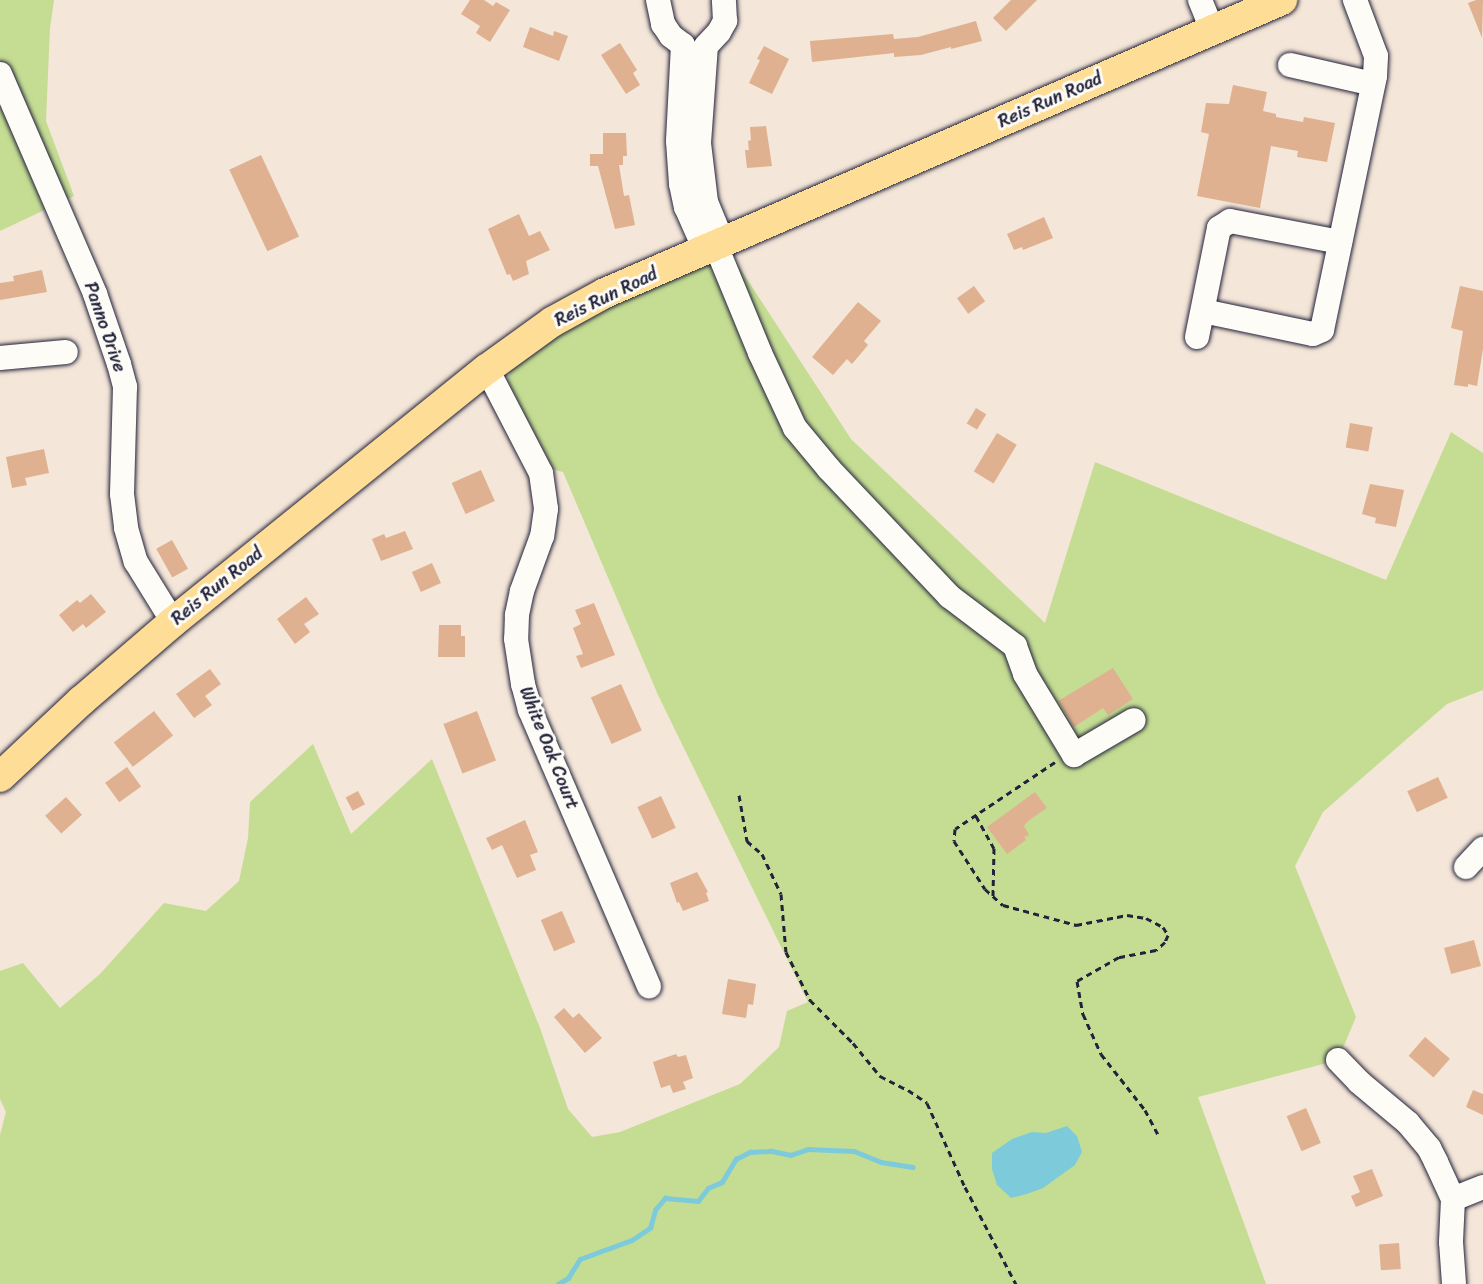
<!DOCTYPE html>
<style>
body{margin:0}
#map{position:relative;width:1483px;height:1284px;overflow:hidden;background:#f4e6d8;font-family:Sriracha,sans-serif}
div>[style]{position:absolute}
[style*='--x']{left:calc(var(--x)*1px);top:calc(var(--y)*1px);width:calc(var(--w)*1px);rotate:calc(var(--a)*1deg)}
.green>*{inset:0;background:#c5dd93}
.water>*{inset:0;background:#7dcbda}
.stream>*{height:4.5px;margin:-2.25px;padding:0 2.25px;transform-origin:2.25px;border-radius:2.25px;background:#7dcbda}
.building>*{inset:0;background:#dfb190;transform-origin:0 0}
.path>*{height:3px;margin-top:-1.5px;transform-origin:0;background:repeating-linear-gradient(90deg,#22223b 0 6px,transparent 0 10.5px)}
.roads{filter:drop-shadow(0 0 2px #22223b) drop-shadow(0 0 2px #22223b)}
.minor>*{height:24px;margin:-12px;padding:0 12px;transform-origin:12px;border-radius:12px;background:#fdfcf7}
.major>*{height:30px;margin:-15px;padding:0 15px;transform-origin:15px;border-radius:15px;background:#fedd96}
span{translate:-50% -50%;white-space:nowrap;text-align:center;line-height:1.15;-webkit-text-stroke:6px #fdfcf7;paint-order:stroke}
.street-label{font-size:18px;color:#22223b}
</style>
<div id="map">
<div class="green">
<div style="clip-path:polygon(0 0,54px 0,50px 28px,46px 121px,74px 196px,0 231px)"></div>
<div style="clip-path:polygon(730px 253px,851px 439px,1045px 623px,1095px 462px,1386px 580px,1451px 432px,1483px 453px,1483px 690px,1447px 704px,1323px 812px,1295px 866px,1356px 1017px,1338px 1060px,1198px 1097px,1266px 1284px,0 1284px,0 1135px,6px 1112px,0 1099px,0 971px,23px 963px,60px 1008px,100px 974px,164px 903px,206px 911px,239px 881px,248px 838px,250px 802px,313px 744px,351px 834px,432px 759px,540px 1028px,568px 1109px,592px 1137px,620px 1132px,740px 1084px,779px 1047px,787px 1011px,808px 1002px,658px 695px,563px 472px,550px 469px,507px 381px,514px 361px,588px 316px)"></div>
</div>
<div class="water">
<div style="clip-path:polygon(1067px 1126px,1077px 1136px,1082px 1152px,1075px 1165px,1043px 1188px,1027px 1194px,1011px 1198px,997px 1185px,992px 1169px,992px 1153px,1012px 1139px,1032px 1132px,1046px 1133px)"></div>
</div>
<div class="stream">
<div style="--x:558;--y:1284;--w:12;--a:-31"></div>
<div style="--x:568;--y:1278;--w:22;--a:-58"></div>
<div style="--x:580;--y:1259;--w:55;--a:-20.1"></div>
<div style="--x:632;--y:1240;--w:22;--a:-34"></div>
<div style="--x:650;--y:1228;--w:19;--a:-74"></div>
<div style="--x:655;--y:1210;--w:16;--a:-50"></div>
<div style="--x:665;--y:1198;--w:33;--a:5"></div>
<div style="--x:698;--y:1201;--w:16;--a:-52"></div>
<div style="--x:708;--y:1188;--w:15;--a:-23"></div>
<div style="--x:722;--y:1182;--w:27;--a:-59"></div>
<div style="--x:736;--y:1159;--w:16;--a:-27"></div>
<div style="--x:750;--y:1152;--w:22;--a:-3"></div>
<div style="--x:772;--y:1151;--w:19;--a:12"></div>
<div style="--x:791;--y:1155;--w:18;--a:-19"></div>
<div style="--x:808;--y:1149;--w:46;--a:2.5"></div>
<div style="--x:854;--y:1151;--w:29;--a:22"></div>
<div style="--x:881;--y:1162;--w:32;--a:9"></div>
</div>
<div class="building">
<div style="clip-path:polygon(470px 0,484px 0,493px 6px,496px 2px,510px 10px,490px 42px,476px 33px,480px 26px,461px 14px)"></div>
<div style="clip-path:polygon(1011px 0,1037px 0,1006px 31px,993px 18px)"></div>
<div style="clip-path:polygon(1476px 0,1483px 0,1482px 38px,1468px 3px)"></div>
<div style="clip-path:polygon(976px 21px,982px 41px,951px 49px,951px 47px,921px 55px,894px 57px,894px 53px,812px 62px,810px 41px,893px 34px,894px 39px,918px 37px)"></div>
<div style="clip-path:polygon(530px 27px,553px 36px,554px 31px,568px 36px,559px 61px,523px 47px)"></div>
<div style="clip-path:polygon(620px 43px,637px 70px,633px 73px,640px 85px,626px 94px,601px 55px)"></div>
<div style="clip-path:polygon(764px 46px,789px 59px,772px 94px,749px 83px,760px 60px,757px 59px)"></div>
<div style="clip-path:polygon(1233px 85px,1267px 92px,1263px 111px,1276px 114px,1276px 117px,1303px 122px,1304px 117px,1335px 123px,1327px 162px,1297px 157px,1298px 151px,1271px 146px,1260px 208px,1197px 196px,1209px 134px,1201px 132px,1206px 103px,1229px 104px)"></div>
<div style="clip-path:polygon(766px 126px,772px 166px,747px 168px,745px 150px,749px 150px,748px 141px,751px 140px,750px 127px)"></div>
<div style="clip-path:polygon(603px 133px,626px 133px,627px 156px,623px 156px,623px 165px,619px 165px,624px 196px,629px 195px,635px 225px,615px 229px,598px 166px,590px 166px,590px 154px,603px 154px)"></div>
<div style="left:261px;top:155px;width:90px;height:35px;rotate:65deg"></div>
<div style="clip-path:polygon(519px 214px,529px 236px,540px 231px,550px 250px,526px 261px,529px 274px,513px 281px,510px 274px,507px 275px,488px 229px)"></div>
<div style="clip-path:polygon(1044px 217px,1053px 238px,1023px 250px,1022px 247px,1014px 250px,1007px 234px)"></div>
<div style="clip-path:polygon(42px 270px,47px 292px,0 300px,0 283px,14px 281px,13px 276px)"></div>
<div style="left:974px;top:286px;width:19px;height:21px;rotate:54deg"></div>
<div style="clip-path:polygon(1460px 286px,1483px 291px,1483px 349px,1477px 386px,1468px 384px,1468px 387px,1454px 385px,1463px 331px,1451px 328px)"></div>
<div style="clip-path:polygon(858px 302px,881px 321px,864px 341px,868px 345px,852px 364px,847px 359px,833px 375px,812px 357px)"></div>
<div style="left:976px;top:408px;width:12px;height:18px;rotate:31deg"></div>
<div style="left:1350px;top:423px;width:23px;height:25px;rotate:10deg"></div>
<div style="left:997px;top:433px;width:23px;height:45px;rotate:31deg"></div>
<div style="clip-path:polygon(44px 449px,49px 473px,25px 478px,27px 485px,12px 488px,6px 457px)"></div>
<div style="left:481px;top:470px;width:34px;height:32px;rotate:66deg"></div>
<div style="clip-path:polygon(1370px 484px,1404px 490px,1396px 527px,1375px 523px,1376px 518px,1362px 514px)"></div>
<div style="clip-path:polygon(405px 531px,413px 549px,381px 561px,372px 539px,384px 534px,386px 538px)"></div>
<div style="left:172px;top:540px;width:33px;height:18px;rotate:61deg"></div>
<div style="left:432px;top:563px;width:22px;height:22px;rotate:66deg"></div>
<div style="clip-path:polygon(91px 594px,106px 612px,86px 628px,83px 624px,73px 632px,59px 615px,77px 600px,80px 603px)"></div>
<div style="clip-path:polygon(306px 597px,319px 614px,304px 624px,310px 632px,295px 644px,277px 619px)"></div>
<div style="clip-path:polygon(594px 603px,615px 655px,581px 668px,576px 656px,583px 654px,573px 628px,581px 624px,575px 610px)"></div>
<div style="clip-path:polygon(439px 625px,461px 625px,461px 636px,465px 636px,465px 657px,438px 657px)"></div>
<div style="clip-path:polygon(1113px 668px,1133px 699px,1108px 715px,1103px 708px,1074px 727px,1058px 701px)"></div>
<div style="clip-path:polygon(210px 669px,221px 684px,205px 696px,212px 705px,194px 718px,176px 694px)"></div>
<div style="left:621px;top:684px;width:51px;height:33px;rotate:66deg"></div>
<div style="left:154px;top:711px;width:31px;height:51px;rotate:52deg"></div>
<div style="left:477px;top:711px;width:53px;height:36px;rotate:69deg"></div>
<div style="left:127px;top:767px;width:24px;height:27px;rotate:54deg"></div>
<div style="left:1438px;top:777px;width:23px;height:34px;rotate:65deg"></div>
<div style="left:358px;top:791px;width:15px;height:14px;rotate:62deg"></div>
<div style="clip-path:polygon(1035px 792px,1047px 808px,1028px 821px,1024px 826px,1029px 835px,1024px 837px,1026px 840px,1007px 854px,987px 827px)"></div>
<div style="left:661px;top:796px;width:35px;height:26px;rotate:65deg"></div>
<div style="left:66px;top:797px;width:24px;height:28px;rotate:48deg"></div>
<div style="clip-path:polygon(525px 820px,538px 852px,530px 855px,536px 870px,517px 878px,502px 845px,492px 850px,486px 838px)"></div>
<div style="clip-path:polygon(697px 872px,708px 892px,706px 893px,709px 901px,683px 911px,679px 902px,677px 903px,670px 883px)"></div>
<div style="left:562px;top:911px;width:34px;height:23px;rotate:67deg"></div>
<div style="left:1474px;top:940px;width:27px;height:31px;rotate:75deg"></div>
<div style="clip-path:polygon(728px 979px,756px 984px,753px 1005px,748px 1004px,746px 1018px,722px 1014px)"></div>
<div style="clip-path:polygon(564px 1008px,573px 1018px,579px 1013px,602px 1038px,585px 1053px,554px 1017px)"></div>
<div style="left:1425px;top:1037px;width:33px;height:25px;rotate:41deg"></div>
<div style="clip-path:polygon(676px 1054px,678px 1057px,686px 1055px,693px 1078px,683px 1082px,686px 1089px,673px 1093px,670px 1085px,661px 1088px,653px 1062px)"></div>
<div style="clip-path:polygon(1473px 1090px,1483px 1094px,1483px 1115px,1466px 1107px)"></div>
<div style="left:1306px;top:1108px;width:38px;height:21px;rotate:67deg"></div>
<div style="clip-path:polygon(1372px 1169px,1383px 1196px,1356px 1207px,1351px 1196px,1360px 1192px,1353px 1176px)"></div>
<div style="left:1399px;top:1243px;width:26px;height:20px;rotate:86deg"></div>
</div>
<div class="path">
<div style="--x:1055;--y:762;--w:120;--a:146.2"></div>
<div style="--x:955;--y:829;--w:12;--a:95"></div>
<div style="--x:954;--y:841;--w:57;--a:57.1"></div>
<div style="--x:985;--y:889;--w:24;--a:42"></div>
<div style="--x:1003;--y:905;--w:76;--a:15.3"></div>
<div style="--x:1076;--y:925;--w:52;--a:-11.1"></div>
<div style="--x:1127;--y:915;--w:19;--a:9"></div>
<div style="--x:1146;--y:918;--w:19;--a:28"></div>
<div style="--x:1163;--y:927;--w:9;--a:58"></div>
<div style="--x:1168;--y:935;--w:8;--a:113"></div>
<div style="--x:1165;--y:942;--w:12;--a:138"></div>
<div style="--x:1156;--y:950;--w:38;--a:169"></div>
<div style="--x:1119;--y:957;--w:48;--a:150.3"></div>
<div style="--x:1077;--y:981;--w:34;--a:80"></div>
<div style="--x:1083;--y:1014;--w:44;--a:65.8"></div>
<div style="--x:1101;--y:1054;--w:71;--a:51.8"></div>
<div style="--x:1145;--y:1110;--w:30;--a:62"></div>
<div style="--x:739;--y:795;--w:47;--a:80.1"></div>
<div style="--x:747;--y:841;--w:20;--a:41"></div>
<div style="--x:762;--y:854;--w:44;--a:64.6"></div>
<div style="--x:781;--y:894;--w:58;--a:85.1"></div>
<div style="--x:786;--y:952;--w:54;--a:63.4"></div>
<div style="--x:810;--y:1000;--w:61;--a:45"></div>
<div style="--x:853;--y:1043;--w:43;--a:50.7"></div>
<div style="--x:880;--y:1076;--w:31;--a:27"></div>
<div style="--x:908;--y:1090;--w:23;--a:34"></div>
<div style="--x:927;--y:1103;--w:92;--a:65.7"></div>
<div style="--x:965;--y:1187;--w:110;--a:62.3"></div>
<div style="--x:976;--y:816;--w:37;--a:61"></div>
<div style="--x:994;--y:848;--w:48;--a:91.2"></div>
</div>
<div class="roads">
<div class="minor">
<div style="--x:658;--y:0;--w:25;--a:78"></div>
<div style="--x:663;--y:24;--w:14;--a:56"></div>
<div style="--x:671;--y:36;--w:15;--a:37"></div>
<div style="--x:683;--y:45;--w:96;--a:93"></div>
<div style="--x:678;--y:141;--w:43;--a:86"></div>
<div style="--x:681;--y:184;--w:24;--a:78"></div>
<div style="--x:686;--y:207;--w:47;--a:66.2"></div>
<div style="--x:1200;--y:0;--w:31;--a:68"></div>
<div style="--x:1290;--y:65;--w:85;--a:12.9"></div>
<div style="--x:0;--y:74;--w:240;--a:66.6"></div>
<div style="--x:95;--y:294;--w:74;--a:71.1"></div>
<div style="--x:119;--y:364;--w:24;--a:75"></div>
<div style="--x:125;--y:387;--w:107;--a:91.6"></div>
<div style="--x:122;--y:494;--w:34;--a:83"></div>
<div style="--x:126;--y:528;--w:35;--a:74"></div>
<div style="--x:136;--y:562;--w:70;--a:58.3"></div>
<div style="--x:723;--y:243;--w:44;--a:-112.5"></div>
<div style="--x:706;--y:202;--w:59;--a:-96.8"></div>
<div style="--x:699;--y:143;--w:97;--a:-85.9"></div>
<div style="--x:706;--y:46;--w:19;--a:-47"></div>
<div style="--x:719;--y:32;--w:13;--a:-61"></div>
<div style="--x:725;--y:21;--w:21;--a:-93"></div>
<div style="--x:716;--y:246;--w:116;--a:67.6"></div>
<div style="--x:760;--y:353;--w:83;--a:65"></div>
<div style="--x:795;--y:428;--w:53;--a:50.3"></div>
<div style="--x:829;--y:469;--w:175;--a:46.6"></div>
<div style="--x:949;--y:596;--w:83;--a:37.1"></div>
<div style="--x:1015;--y:646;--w:30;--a:70"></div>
<div style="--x:1025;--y:674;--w:95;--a:58.8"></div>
<div style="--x:1074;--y:755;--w:69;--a:-30.3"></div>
<div style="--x:1203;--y:311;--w:112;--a:11.8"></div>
<div style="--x:1313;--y:334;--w:10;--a:-24"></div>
<div style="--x:1322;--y:330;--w:259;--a:-78.2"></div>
<div style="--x:1375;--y:76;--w:20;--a:-87"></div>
<div style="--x:1376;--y:56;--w:60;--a:-110.6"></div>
<div style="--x:1197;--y:337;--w:111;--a:-78.6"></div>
<div style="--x:1219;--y:228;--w:13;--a:-32"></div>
<div style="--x:1230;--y:221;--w:112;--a:10.8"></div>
<div style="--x:0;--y:358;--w:66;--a:-5.2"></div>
<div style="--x:487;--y:369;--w:117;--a:62.6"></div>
<div style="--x:541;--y:473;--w:36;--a:82"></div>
<div style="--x:546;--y:509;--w:27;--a:98"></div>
<div style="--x:542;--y:536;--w:59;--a:110"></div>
<div style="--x:522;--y:591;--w:25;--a:102"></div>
<div style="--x:517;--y:615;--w:24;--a:92"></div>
<div style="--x:516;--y:639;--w:46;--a:81.2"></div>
<div style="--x:523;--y:684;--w:27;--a:75"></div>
<div style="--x:530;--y:710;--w:301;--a:66.7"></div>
<div style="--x:1466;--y:867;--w:25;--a:-47"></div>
<div style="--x:1338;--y:1060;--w:30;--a:46"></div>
<div style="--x:1359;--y:1082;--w:64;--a:39.9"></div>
<div style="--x:1408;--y:1123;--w:33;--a:50"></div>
<div style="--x:1429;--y:1148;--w:16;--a:63"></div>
<div style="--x:1436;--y:1162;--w:41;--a:65.3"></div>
<div style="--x:1453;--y:1199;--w:43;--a:92.7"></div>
<div style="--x:1451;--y:1242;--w:42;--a:85.9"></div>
<div style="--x:1453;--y:1199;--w:32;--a:-22"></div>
</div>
<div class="major">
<div style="--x:0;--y:777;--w:111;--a:-43.2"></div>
<div style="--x:81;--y:701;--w:121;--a:-40.7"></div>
<div style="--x:173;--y:622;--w:403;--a:-38.9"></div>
<div style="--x:487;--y:369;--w:80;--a:-35.9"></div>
<div style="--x:552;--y:322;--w:60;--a:-28.7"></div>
<div style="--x:605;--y:293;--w:738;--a:-23.4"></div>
</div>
</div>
<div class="street-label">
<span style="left:1050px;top:100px;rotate:-24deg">Reis Run Road</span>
<span style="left:606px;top:297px;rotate:-26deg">Reis Run Road</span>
<span style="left:105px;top:327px;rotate:71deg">Panno Drive</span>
<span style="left:217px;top:586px;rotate:-39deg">Reis Run Road</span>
<span style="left:549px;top:748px;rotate:68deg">White Oak Court</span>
</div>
</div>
